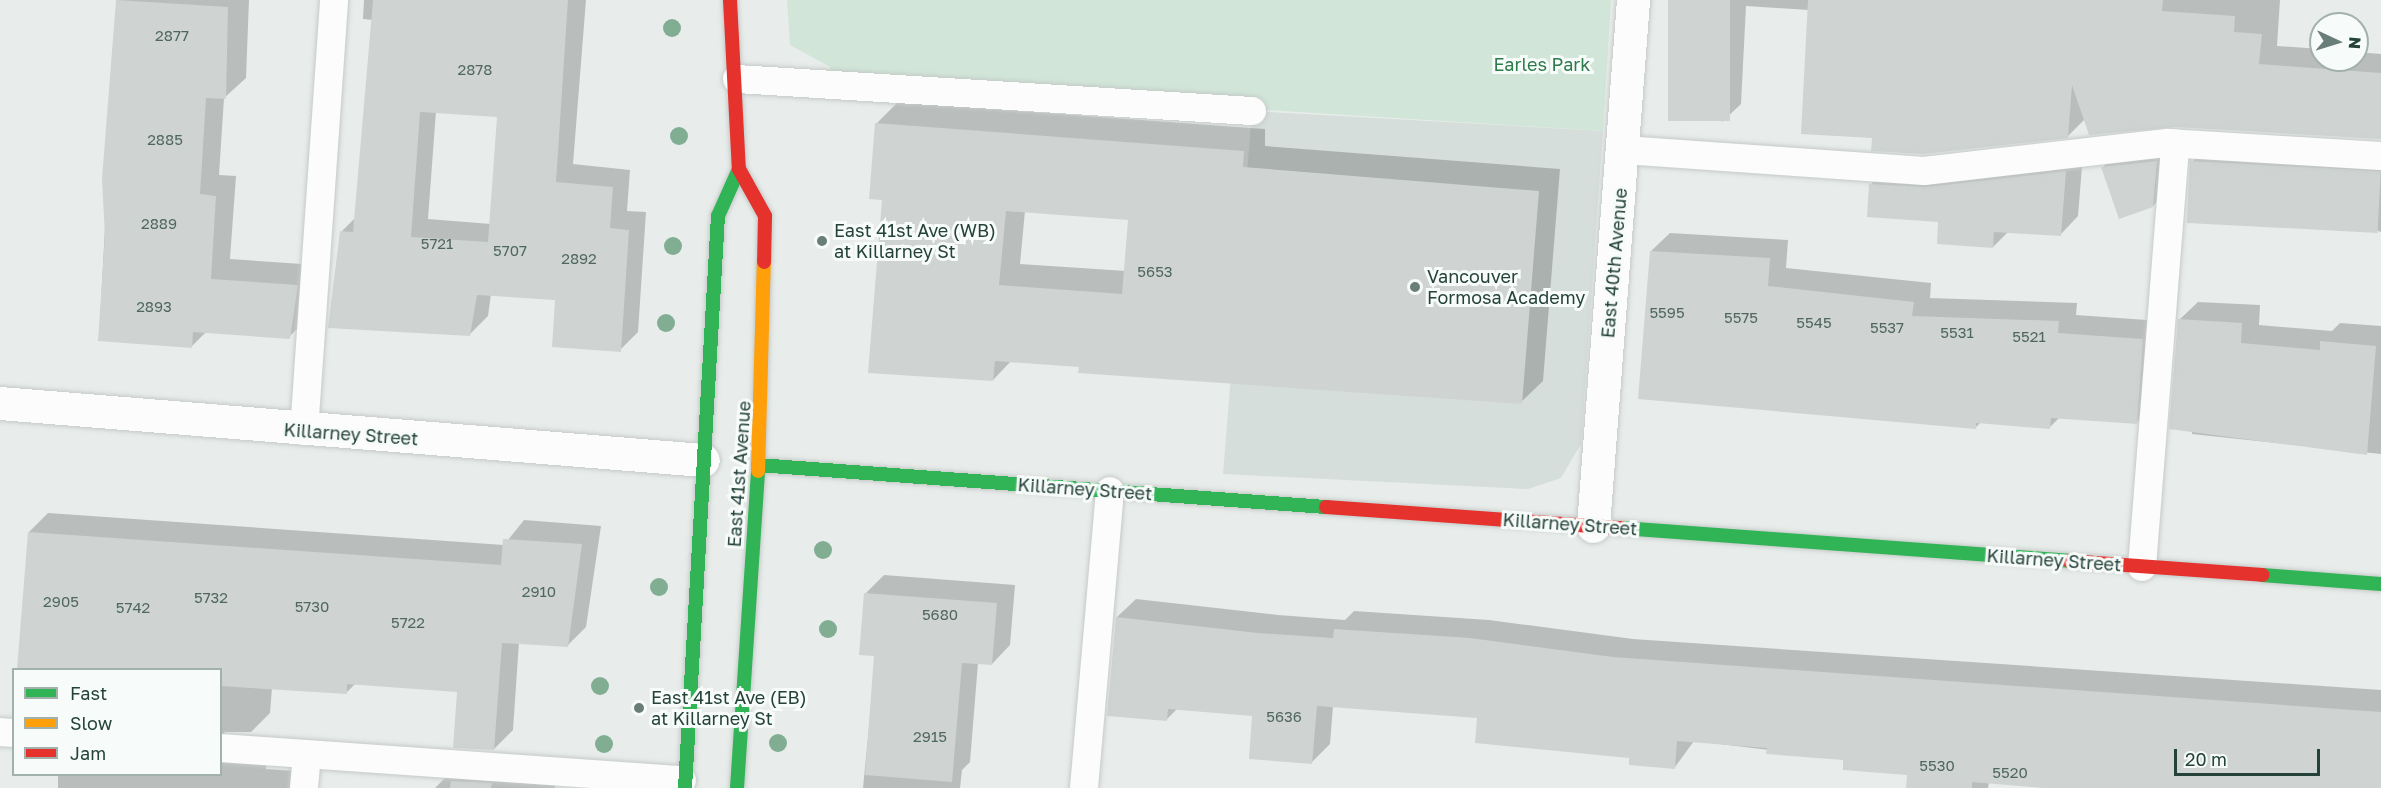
<!DOCTYPE html>
<style>
body{margin:0}
#map{position:relative;width:2381px;height:788px;overflow:hidden;background:#e8edeb;font-family:"Golos Text",sans-serif}
div>[style]{position:absolute}
[style*='--x']{left:calc(var(--x)*1px);top:calc(var(--y)*1px);width:calc(var(--w)*1px);rotate:calc(var(--a)*1deg)}
.built>*{inset:0;background:#d6dedb}
.green>*{inset:0;background:#d1e6d8}
.shadow>*{inset:0;background:#0003}
.building>*{inset:0;background:#cfd4d2;transform-origin:0 0}
.roads{filter:drop-shadow(0 0 2px #c5cac8) drop-shadow(0 0 2px #c5cac8)}
.lane>*{height:28px;margin:-14px;padding:0 14px;transform-origin:14px;border-radius:14px;background:#fcfcfc}
.street>*{height:33px;margin:-16.5px;padding:0 16.5px;transform-origin:16.5px;border-radius:16.5px;background:#fcfcfc}
.fast>*{height:14px;margin:-7px;padding:0 7px;transform-origin:7px;border-radius:7px;background:#30b455}
.slow>*{height:14px;margin:-7px;padding:0 7px;transform-origin:7px;border-radius:7px;background:#ff9f0a}
.jam>*{height:14px;margin:-7px;padding:0 7px;transform-origin:7px;border-radius:7px;background:#e5322d}
.trees>*{width:18px;height:18px;margin:-9px;border-radius:50%;background:#81ae93}
.dots>*{width:16px;height:16px;translate:-50% -50%;box-sizing:border-box;border:3px solid #f7fbf9;border-radius:50%}
span{translate:-50% -50%;white-space:nowrap;text-align:center;line-height:1.15;-webkit-text-stroke:6px #f7fbf9;paint-order:stroke}
.number-label{font-size:15px;color:#506761}
.number-label span{-webkit-text-stroke-width:0}
.park-label{font-size:18px;color:#2d7a4b}
.poi-label{font-size:18px;color:#24423a}
.left{translate:0 -50%;text-align:left}
.street-label{font-size:18px;color:#24423a}
.legend{position:absolute;left:12px;top:668px;width:210px;height:108px;box-sizing:border-box;background:#f7fbf9;border:2px solid #a3b1ad;margin:0;padding:8px 10px;list-style:none;font-size:18px;color:#24423a}
.legend li{display:flex;align-items:center;gap:12px;height:30px}
.legend b{width:30px;border:2px solid #a3b1ad}
.north{position:absolute;left:2309px;top:12px;width:60px;height:60px;box-sizing:border-box;background:#f7fbf9;border:2px solid #a3b1ad;border-radius:50%;rotate:94deg;font-size:16px;font-weight:700;line-height:24px;text-align:center;color:#24423a}
.north::after{content:'';display:block;margin:auto;width:21px;height:27px;background:#697e78;clip-path:polygon(50% 0,100% 100%,50% 72%,0 100%)}
.scale{position:absolute;left:2174px;top:749px;width:146px;height:27px;box-sizing:border-box;border:3px solid #24423a;border-top:0;padding-left:8px;font-size:18px;line-height:21px;white-space:nowrap;color:#24423a;-webkit-text-stroke:4px #f7fbf9;paint-order:stroke}
</style>
<div id="map">
<div class="built">
<div style="clip-path:polygon(1252px 111px,1603px 131px,1581px 444px,1561px 478px,1528px 489px,1223px 474px)"></div>
</div>
<div class="green">
<div style="clip-path:polygon(787px 0,1611px 0,1603px 131px,831px 83px,830px 67px,790px 45px)"></div>
</div>
<div class="shadow">
<div style="clip-path:polygon(117px 0,249px 0,246px 78px,224px 98px,219px 175px,236px 176px,230px 259px,317px 265px,309px 317px,289px 337px,206px 332px,191px 347px,99px 340px)"></div>
<div style="clip-path:polygon(evenodd,364px 0,586px 0,573px 164px,630px 170px,627px 211px,646px 212px,638px 332px,620px 350px,557px 299px,491px 294px,488px 316px,470px 334px,342px 231px,356px 217px,373px 20px,363px 19px,364px 0,436px 111px,499px 116px,491px 224px,428px 219px,436px 111px)"></div>
<div style="clip-path:polygon(1670px 0,2280px 0,2277px 46px,2321px 49px,2321px 60px,2357px 60px,2357px 52px,2381px 54px,2381px 138px,2085px 119px,2068px 136px,1874px 136px,1809px 10px,1746px 6px,1741px 104px,1722px 122px)"></div>
<div style="clip-path:polygon(evenodd,898px 102px,1265px 129px,1265px 146px,1560px 169px,1543px 381px,1521px 402px,1012px 360px,993px 380px,884px 199px,876px 124px,898px 102px,1025px 211px,1129px 219px,1126px 271px,1020px 264px,1025px 211px)"></div>
<div style="clip-path:polygon(2210px 143px,2381px 153px,2381px 232px,2192px 162px)"></div>
<div style="clip-path:polygon(2166px 152px,2163px 196px,2153px 206px,2102px 168px,2112px 158px)"></div>
<div style="clip-path:polygon(2083px 154px,2078px 216px,2061px 234px,2009px 231px,1993px 247px,1871px 184px,1888px 167px)"></div>
<div style="clip-path:polygon(1670px 233px,1788px 240px,1786px 268px,1931px 283px,1930px 298px,2077px 303px,2076px 315px,2161px 321px,2155px 404px,2136px 423px,2060px 417px,2050px 427px,1981px 422px,1975px 428px,1651px 251px)"></div>
<div style="clip-path:polygon(2198px 302px,2260px 305px,2259px 325px,2332px 331px,2340px 323px,2381px 326px,2381px 454px,2192px 434px,2179px 320px)"></div>
<div style="clip-path:polygon(48px 513px,504px 545px,524px 520px,601px 526px,586px 627px,567px 646px,519px 642px,513px 730px,494px 749px,459px 690px,356px 683px,346px 693px,272px 688px,270px 713px,251px 732px,224px 732px,230px 743px,268px 748px,266px 769px,296px 771px,295px 788px,58px 788px,58px 774px,220px 774px,220px 670px,19px 668px,29px 532px)"></div>
<div style="clip-path:polygon(884px 575px,1015px 585px,1010px 645px,992px 664px,978px 663px,970px 762px,962px 770px,960px 788px,863px 788px,876px 655px,866px 593px)"></div>
<div style="clip-path:polygon(1136px 599px,1278px 615px,1345px 620px,1354px 611px,1489px 620px,1633px 639px,2381px 690px,2381px 788px,2098px 788px,1989px 782px,1988px 788px,1907px 788px,1908px 774px,1845px 759px,1694px 741px,1675px 767px,1478px 717px,1333px 706px,1330px 744px,1312px 762px,1253px 715px,1177px 709px,1167px 719px,1117px 617px)"></div>
<div style="clip-path:polygon(453px 770px,556px 777px,555px 788px,435px 788px)"></div>
</div>
<div class="building">
<div style="clip-path:polygon(116px 0,228px 7px,226px 99px,206px 98px,200px 194px,216px 196px,211px 279px,298px 285px,290px 339px,193px 332px,192px 348px,98px 341px,105px 236px,102px 179px)"></div>
<div style="clip-path:polygon(evenodd,373px 0,568px 0,556px 182px,613px 187px,610px 228px,629px 230px,621px 352px,552px 347px,555px 300px,477px 295px,470px 336px,328px 328px,340px 231px,353px 232px,373px 0,420px 112px,497px 117px,488px 242px,411px 237px,420px 112px)"></div>
<div style="left:1668px;top:0;width:62px;height:121px"></div>
<div style="clip-path:polygon(1808px 0,2163px 0,2162px 11px,2235px 16px,2234px 32px,2262px 34px,2259px 64px,2381px 73px,2381px 139px,2176px 127px,2089px 135px,2072px 85px,2068px 138px,1924px 154px,1871px 151px,1872px 138px,1801px 134px)"></div>
<div style="clip-path:polygon(evenodd,875px 123px,1244px 151px,1243px 167px,1539px 191px,1522px 404px,1078px 373px,1079px 367px,995px 361px,993px 381px,868px 373px,882px 200px,869px 199px,875px 123px,1006px 211px,1128px 220px,1122px 294px,999px 285px,1006px 211px)"></div>
<div style="clip-path:polygon(2157px 161px,2153px 207px,2119px 219px,2101px 167px)"></div>
<div style="left:2190px;top:161px;width:191px;height:62px;rotate:3deg"></div>
<div style="clip-path:polygon(2066px 171px,2061px 236px,1994px 232px,1993px 248px,1937px 244px,1938px 222px,1867px 217px,1869px 184px,1926px 187px)"></div>
<div style="clip-path:polygon(1650px 251px,1770px 258px,1768px 286px,1914px 302px,1912px 316px,2059px 321px,2058px 333px,2143px 339px,2137px 424px,2051px 418px,2050px 429px,1976px 423px,1976px 429px,1638px 399px)"></div>
<div style="clip-path:polygon(2178px 319px,2242px 323px,2241px 343px,2320px 350px,2320px 341px,2376px 346px,2367px 455px,2169px 429px)"></div>
<div style="clip-path:polygon(28px 532px,501px 565px,503px 539px,582px 544px,568px 647px,502px 643px,494px 750px,453px 748px,457px 692px,347px 684px,347px 694px,220px 686px,220px 669px,17px 669px)"></div>
<div style="clip-path:polygon(864px 593px,997px 603px,992px 665px,962px 663px,952px 782px,865px 775px,874px 656px,859px 655px)"></div>
<div style="clip-path:polygon(1116px 617px,1258px 633px,1333px 638px,1334px 629px,1470px 638px,1613px 657px,2381px 712px,2381px 788px,2043px 788px,1972px 782px,1972px 788px,1906px 788px,1907px 775px,1843px 770px,1843px 760px,1766px 754px,1767px 748px,1677px 741px,1675px 769px,1629px 765px,1629px 758px,1475px 743px,1477px 718px,1317px 706px,1312px 764px,1249px 759px,1252px 716px,1168px 709px,1167px 721px,1107px 716px)"></div>
<div style="clip-path:polygon(451px 781px,492px 783px,491px 788px,450px 788px)"></div>
</div>
<div class="roads">
<div class="lane">
<div style="--x:737;--y:79;--w:516;--a:3.56"></div>
<div style="--x:1624;--y:150;--w:301;--a:4"></div>
<div style="--x:1924;--y:171;--w:245;--a:-6.6"></div>
<div style="--x:2167;--y:143;--w:214;--a:3.5"></div>
<div style="--x:304;--y:431;--w:432;--a:-86"></div>
<div style="--x:2142;--y:567;--w:425;--a:-85.5"></div>
<div style="--x:0;--y:732;--w:14;--a:4"></div>
<div style="--x:220;--y:748;--w:463;--a:4"></div>
<div style="--x:304;--y:788;--w:33;--a:-85"></div>
<div style="--x:1084;--y:788;--w:298;--a:-85"></div>
</div>
<div class="street">
<div style="--x:0;--y:403;--w:705;--a:4.64"></div>
<div style="--x:1593;--y:526;--w:528;--a:-85.65"></div>
</div>
<div class="fast">
<div style="--x:758;--y:465;--w:570;--a:4.23"></div>
<div style="--x:1622;--y:528;--w:448;--a:4.2"></div>
<div style="--x:2262;--y:575;--w:119;--a:4.3"></div>
<div style="--x:685;--y:788;--w:573;--a:-86.7"></div>
<div style="--x:718;--y:216;--w:51;--a:-65.9"></div>
<div style="--x:737;--y:788;--w:318;--a:-86.2"></div>
</div>
<div class="slow">
<div style="--x:758;--y:471;--w:209;--a:-88.4"></div>
</div>
<div class="jam">
<div style="--x:730;--y:0;--w:169;--a:87"></div>
<div style="--x:739;--y:169;--w:54;--a:61"></div>
<div style="--x:765;--y:216;--w:46;--a:91.2"></div>
<div style="--x:1326;--y:507;--w:297;--a:4.1"></div>
<div style="--x:2069;--y:561;--w:194;--a:4.1"></div>
</div>
</div>
<div class="trees">
<div style="left:672px;top:28px"></div>
<div style="left:679px;top:136px"></div>
<div style="left:673px;top:246px"></div>
<div style="left:666px;top:323px"></div>
<div style="left:823px;top:550px"></div>
<div style="left:659px;top:587px"></div>
<div style="left:828px;top:629px"></div>
<div style="left:600px;top:686px"></div>
<div style="left:778px;top:743px"></div>
<div style="left:604px;top:744px"></div>
</div>
<div class="dots">
<div style="left:822px;top:241px;background:#697e78"></div>
<div style="left:1415px;top:287px;background:#697e78"></div>
<div style="left:639px;top:708px;background:#697e78"></div>
</div>
<div class="number-label">
<span style="left:172px;top:36px">2877</span>
<span style="left:475px;top:70px">2878</span>
<span style="left:165px;top:140px">2885</span>
<span style="left:159px;top:224px">2889</span>
<span style="left:437px;top:244px">5721</span>
<span style="left:510px;top:251px">5707</span>
<span style="left:579px;top:259px">2892</span>
<span style="left:1155px;top:272px">5653</span>
<span style="left:154px;top:307px">2893</span>
<span style="left:1667px;top:313px">5595</span>
<span style="left:1741px;top:318px">5575</span>
<span style="left:1814px;top:323px">5545</span>
<span style="left:1887px;top:328px">5537</span>
<span style="left:1957px;top:333px">5531</span>
<span style="left:2029px;top:337px">5521</span>
<span style="left:539px;top:592px">2910</span>
<span style="left:211px;top:598px">5732</span>
<span style="left:61px;top:602px">2905</span>
<span style="left:312px;top:607px">5730</span>
<span style="left:133px;top:608px">5742</span>
<span style="left:940px;top:615px">5680</span>
<span style="left:408px;top:623px">5722</span>
<span style="left:1284px;top:717px">5636</span>
<span style="left:930px;top:737px">2915</span>
<span style="left:1937px;top:766px">5530</span>
<span style="left:2010px;top:773px">5520</span>
</div>
<div class="park-label">
<span style="left:1542px;top:64px">Earles Park</span>
</div>
<div class="poi-label">
<span class="left" style="left:834px;top:241px">East 41st Ave (WB)<br>at Killarney St</span>
<span class="left" style="left:1427px;top:287px">Vancouver<br>Formosa Academy</span>
<span class="left" style="left:651px;top:708px">East 41st Ave (EB)<br>at Killarney St</span>
</div>
<div class="street-label">
<span style="left:1614px;top:263px;rotate:-85deg">East 40th Avenue</span>
<span style="left:351px;top:434px;rotate:4deg">Killarney Street</span>
<span style="left:739px;top:474px;rotate:-86deg">East 41st Avenue</span>
<span style="left:1085px;top:489px;rotate:4deg">Killarney Street</span>
<span style="left:1570px;top:524px;rotate:4deg">Killarney Street</span>
<span style="left:2054px;top:560px;rotate:4deg">Killarney Street</span>
</div>
<ul class="legend">
<li><b style="height:8px;background:#30b455"></b>Fast</li>
<li><b style="height:8px;background:#ff9f0a"></b>Slow</li>
<li><b style="height:8px;background:#e5322d"></b>Jam</li>
</ul>
<div class="north">N</div>
<div class="scale">20 m</div>
</div>
